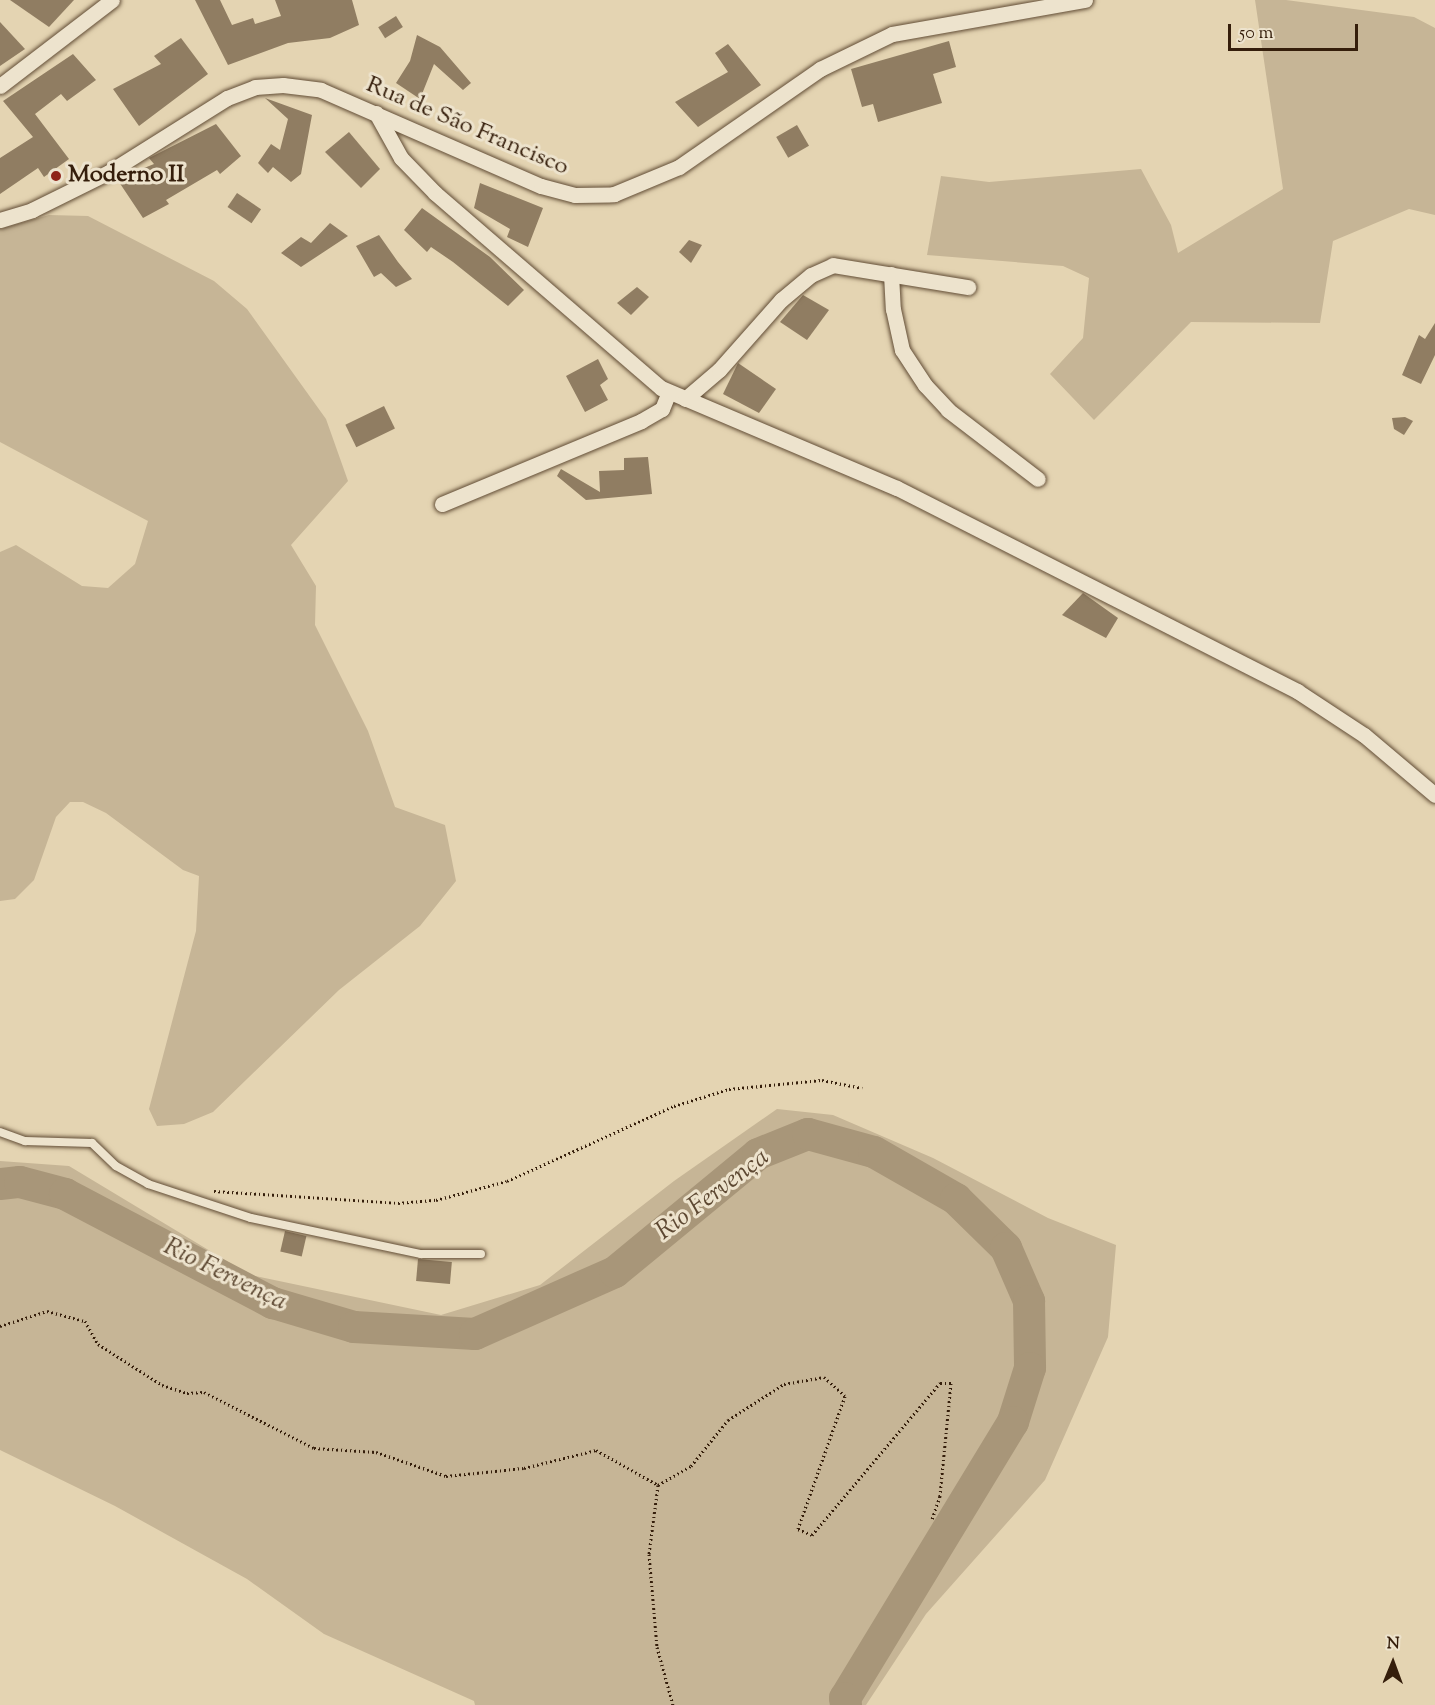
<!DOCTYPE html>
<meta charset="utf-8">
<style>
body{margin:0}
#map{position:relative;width:1435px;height:1705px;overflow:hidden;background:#e4d4b2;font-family:"Sorts Mill Goudy",serif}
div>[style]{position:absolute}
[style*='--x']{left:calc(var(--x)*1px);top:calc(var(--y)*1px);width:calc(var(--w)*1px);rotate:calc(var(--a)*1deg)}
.green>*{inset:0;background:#c6b596}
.river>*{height:32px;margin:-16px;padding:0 16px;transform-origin:16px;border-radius:16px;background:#a89679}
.building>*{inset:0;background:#907d62;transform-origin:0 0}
.path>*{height:3px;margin-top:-1.5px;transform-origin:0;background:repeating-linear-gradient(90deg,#351e0b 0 1.5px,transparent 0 4.5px)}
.roads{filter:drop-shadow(0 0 2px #614c35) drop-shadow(0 0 2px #614c35)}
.lane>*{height:8px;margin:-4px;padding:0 4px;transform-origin:4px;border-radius:4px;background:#ede3cd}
.street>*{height:15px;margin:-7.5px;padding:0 7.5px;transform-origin:7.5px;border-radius:7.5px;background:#ede3cd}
.dots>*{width:16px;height:16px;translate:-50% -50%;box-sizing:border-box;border:3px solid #ede3cd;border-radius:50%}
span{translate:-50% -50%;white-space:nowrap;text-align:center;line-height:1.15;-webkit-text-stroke:6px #ede3cd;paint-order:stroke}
.street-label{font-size:24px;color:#351e0b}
.poi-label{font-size:24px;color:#351e0b;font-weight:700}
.left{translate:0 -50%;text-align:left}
.water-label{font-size:26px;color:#5d4832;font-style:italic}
.north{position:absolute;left:1363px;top:1633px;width:60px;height:60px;-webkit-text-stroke:4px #ede3cd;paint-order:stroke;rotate:1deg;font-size:16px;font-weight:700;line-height:24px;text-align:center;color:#351e0b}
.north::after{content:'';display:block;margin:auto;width:21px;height:27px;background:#351e0b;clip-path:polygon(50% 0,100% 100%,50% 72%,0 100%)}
.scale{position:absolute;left:1228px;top:24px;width:130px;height:27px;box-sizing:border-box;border:3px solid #351e0b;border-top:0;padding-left:8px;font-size:18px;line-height:21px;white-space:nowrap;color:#351e0b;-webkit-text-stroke:4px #ede3cd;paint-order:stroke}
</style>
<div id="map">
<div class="green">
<div style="clip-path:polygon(1255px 0,1286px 0,1414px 17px,1435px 28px,1435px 215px,1409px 209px,1333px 241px,1320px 323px,1191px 322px,1094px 420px,1050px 374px,1083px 338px,1089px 278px,1063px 266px,927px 255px,941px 176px,989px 182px,1141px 169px,1171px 225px,1178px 253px,1283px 189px)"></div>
<div style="clip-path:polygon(49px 215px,88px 216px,214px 281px,247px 309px,326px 419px,348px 481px,291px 545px,316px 586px,315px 625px,368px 731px,395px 807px,445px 825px,456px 881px,420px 926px,339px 990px,213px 1112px,184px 1124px,157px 1126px,149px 1109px,196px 931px,199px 876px,183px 870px,106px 813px,83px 802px,70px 802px,56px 817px,34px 880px,15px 899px,0 901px,0 552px,16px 545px,82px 586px,108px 588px,135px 564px,148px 521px,0 442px,0 229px)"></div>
<div style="clip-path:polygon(777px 1109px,833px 1115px,933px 1158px,1048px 1218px,1116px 1245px,1108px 1337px,1045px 1480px,926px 1614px,866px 1705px,475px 1705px,474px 1701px,324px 1634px,247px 1579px,115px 1506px,0 1450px,0 1161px,69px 1166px,250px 1275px,441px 1315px,540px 1285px,674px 1181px)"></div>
</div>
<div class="river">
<div style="--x:0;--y:1184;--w:20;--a:-6"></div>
<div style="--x:20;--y:1182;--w:47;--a:14.9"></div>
<div style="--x:65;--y:1194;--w:235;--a:27.7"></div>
<div style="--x:273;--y:1303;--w:84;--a:16.5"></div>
<div style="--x:354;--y:1327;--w:121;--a:3.3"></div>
<div style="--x:475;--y:1334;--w:153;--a:-23.9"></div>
<div style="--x:615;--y:1272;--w:185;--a:-39.5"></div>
<div style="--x:758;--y:1154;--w:54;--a:-21.8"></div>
<div style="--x:808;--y:1134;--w:68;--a:15.3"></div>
<div style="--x:874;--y:1152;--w:95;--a:29.8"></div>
<div style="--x:956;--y:1199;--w:70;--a:44.4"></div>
<div style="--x:1006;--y:1248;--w:58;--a:66.5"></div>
<div style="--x:1029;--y:1301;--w:67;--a:89.1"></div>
<div style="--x:1030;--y:1368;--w:57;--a:107.5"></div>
<div style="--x:1013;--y:1422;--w:323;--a:121.3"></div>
<div style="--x:845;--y:1698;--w:7;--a:82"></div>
</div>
<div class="building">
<div style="clip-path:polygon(10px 0,74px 0,49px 27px)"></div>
<div style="clip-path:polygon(195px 0,220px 0,232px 25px,253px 18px,255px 24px,281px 16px,275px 0,352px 0,359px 25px,330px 38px,288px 43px,228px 65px)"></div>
<div style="left:396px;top:16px;width:13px;height:21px;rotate:58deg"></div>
<div style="clip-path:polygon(0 22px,25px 49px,0 66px)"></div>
<div style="clip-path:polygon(417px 35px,440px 47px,471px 83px,463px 90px,434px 64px,420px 99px,396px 83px,410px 61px)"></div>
<div style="clip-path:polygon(181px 38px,208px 74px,139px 126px,113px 89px,161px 64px,154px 56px)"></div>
<div style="clip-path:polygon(949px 41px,956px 67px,933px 74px,942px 103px,878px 122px,873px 104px,862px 107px,851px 69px)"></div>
<div style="clip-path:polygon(728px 44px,761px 85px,698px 127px,675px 102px,728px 72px,715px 53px)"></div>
<div style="clip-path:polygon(73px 54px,96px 80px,67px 101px,61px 94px,35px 114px,69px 159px,44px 177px,38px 168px,0 194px,0 158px,33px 137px,3px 101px)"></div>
<div style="clip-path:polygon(265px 98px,312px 115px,301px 174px,291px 182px,273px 167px,268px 173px,258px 163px,271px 144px,280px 150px,288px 119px)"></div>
<div style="clip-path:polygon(216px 124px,241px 156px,220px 174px,217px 170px,166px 200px,169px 204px,143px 218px,117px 179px,154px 164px,149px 158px)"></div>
<div style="left:797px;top:125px;width:24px;height:24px;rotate:60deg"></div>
<div style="clip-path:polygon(349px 132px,380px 169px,361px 188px,325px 152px)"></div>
<div style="clip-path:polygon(480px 183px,543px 208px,528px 247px,507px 237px,510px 229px,474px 208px)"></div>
<div style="left:237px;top:193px;width:29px;height:17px;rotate:34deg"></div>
<div style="clip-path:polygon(422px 208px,490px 257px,524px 290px,508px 306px,453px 262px,431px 247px,427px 252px,404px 230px)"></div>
<div style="clip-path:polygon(330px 223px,348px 236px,301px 267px,281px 253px,301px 237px,311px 243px)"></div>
<div style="clip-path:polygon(379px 235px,398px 262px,412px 279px,396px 287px,381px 273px,374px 277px,356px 246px)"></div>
<div style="clip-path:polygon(689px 240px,702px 245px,691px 263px,679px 252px)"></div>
<div style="clip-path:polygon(637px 287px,649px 297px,631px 315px,617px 303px)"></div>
<div style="clip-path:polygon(803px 295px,829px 310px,807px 340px,780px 322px)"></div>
<div style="clip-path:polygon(1435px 323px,1435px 355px,1421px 384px,1402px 375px,1419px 335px,1425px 339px)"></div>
<div style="clip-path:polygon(598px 359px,608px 379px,600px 385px,608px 400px,585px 412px,566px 376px)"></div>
<div style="clip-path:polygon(738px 363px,776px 389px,759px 413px,723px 394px)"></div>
<div style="left:384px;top:406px;width:25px;height:43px;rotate:64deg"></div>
<div style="clip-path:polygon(1405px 417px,1413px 421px,1404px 435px,1394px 429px,1392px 418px)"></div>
<div style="clip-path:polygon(648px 457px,652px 494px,586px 500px,557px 476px,561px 469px,600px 492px,599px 471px,624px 470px,624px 458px)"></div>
<div style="clip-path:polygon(1083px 593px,1118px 618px,1106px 638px,1062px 615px)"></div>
<div style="left:285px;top:1231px;width:22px;height:21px;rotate:13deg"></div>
<div style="left:418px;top:1259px;width:34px;height:22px;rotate:5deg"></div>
</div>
<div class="path">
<div style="--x:214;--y:1191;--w:184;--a:3.7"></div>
<div style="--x:398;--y:1203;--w:38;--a:-5"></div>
<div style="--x:436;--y:1200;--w:73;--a:-15"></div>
<div style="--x:507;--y:1181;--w:183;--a:-24.2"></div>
<div style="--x:674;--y:1106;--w:58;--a:-17.2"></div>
<div style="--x:729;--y:1089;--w:93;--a:-5.5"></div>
<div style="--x:822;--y:1080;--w:41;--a:11.3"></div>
<div style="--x:0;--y:1326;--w:49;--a:-17.7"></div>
<div style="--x:47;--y:1311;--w:39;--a:15"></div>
<div style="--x:85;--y:1321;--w:26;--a:61"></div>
<div style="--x:98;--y:1344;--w:76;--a:32.6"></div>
<div style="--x:162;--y:1385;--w:26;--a:18"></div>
<div style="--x:187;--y:1393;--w:17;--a:-3"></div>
<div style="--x:204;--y:1392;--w:123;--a:27"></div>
<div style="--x:314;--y:1448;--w:62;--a:3.7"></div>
<div style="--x:376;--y:1452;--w:74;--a:18.9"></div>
<div style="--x:446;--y:1476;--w:78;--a:-5.9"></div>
<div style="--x:524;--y:1468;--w:74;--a:-14"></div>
<div style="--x:596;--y:1450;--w:71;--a:29.4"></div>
<div style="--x:658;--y:1485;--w:38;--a:-30"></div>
<div style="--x:691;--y:1466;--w:59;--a:-51.2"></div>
<div style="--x:728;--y:1420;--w:67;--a:-32.7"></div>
<div style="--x:784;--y:1384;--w:41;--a:-9.9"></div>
<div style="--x:824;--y:1377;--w:28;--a:42"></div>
<div style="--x:845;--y:1396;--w:141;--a:109.5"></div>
<div style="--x:798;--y:1529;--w:15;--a:23"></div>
<div style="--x:812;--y:1535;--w:199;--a:-49.9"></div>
<div style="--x:940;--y:1383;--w:11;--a:0"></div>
<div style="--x:951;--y:1383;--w:114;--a:95.6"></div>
<div style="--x:940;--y:1496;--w:24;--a:109"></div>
<div style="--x:658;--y:1485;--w:70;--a:97.4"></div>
<div style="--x:649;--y:1554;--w:93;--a:85.1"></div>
<div style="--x:657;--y:1647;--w:60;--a:74.6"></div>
</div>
<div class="roads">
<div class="lane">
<div style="--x:0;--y:1132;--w:27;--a:20"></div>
<div style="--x:25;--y:1141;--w:67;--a:1.7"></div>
<div style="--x:92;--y:1143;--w:33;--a:44"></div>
<div style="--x:116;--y:1166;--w:37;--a:29"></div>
<div style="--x:148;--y:1184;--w:108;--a:18.3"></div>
<div style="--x:251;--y:1218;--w:174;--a:12"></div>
<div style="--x:421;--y:1254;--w:60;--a:0"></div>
</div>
<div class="street">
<div style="--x:0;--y:86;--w:141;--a:-37.5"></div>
<div style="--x:376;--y:113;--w:51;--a:60.9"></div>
<div style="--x:401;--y:158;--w:49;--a:45.8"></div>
<div style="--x:435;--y:193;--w:298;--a:40.8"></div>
<div style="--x:661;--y:388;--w:256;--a:23"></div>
<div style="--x:897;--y:488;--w:449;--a:26.9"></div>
<div style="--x:1297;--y:691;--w:80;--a:33.3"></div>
<div style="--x:1364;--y:735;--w:93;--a:40.2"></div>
<div style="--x:0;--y:220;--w:34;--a:-17"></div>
<div style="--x:32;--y:210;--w:86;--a:-26.3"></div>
<div style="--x:109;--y:172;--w:139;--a:-32.1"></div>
<div style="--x:227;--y:98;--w:30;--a:-21"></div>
<div style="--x:255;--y:87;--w:28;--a:-4"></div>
<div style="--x:283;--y:85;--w:38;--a:7"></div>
<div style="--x:321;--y:90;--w:240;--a:23.6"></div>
<div style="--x:541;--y:186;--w:35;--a:15"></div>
<div style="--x:575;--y:195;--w:39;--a:-1"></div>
<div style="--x:614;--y:194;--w:70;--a:-22.6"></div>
<div style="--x:679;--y:167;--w:172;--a:-34.8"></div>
<div style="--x:820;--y:69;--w:80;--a:-25.9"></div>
<div style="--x:892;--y:34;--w:196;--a:-10"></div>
<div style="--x:891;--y:274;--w:35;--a:87"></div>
<div style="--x:893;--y:309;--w:42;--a:77.6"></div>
<div style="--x:902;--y:350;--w:42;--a:56.7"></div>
<div style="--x:925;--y:385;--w:34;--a:47"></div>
<div style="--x:948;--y:410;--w:113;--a:37.5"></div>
<div style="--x:685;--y:399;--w:45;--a:-40.5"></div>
<div style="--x:719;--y:370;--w:94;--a:-48.5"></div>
<div style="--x:781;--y:300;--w:39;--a:-40"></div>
<div style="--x:811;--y:275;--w:24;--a:-24"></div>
<div style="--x:833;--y:265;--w:137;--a:9.3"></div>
<div style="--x:442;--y:504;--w:216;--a:-22.6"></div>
<div style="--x:641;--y:421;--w:24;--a:-30"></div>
<div style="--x:662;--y:409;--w:18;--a:-68"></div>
</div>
</div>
<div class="dots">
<div style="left:56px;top:176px;background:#8f2418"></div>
</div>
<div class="street-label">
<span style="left:467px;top:127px;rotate:23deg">Rua de São Francisco</span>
</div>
<div class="poi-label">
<span class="left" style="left:68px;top:176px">Moderno II</span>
</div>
<div class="water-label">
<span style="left:713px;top:1195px;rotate:-37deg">Rio Fervença</span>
<span style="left:225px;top:1275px;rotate:26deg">Rio Fervença</span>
</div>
<div class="north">N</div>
<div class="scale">50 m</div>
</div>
